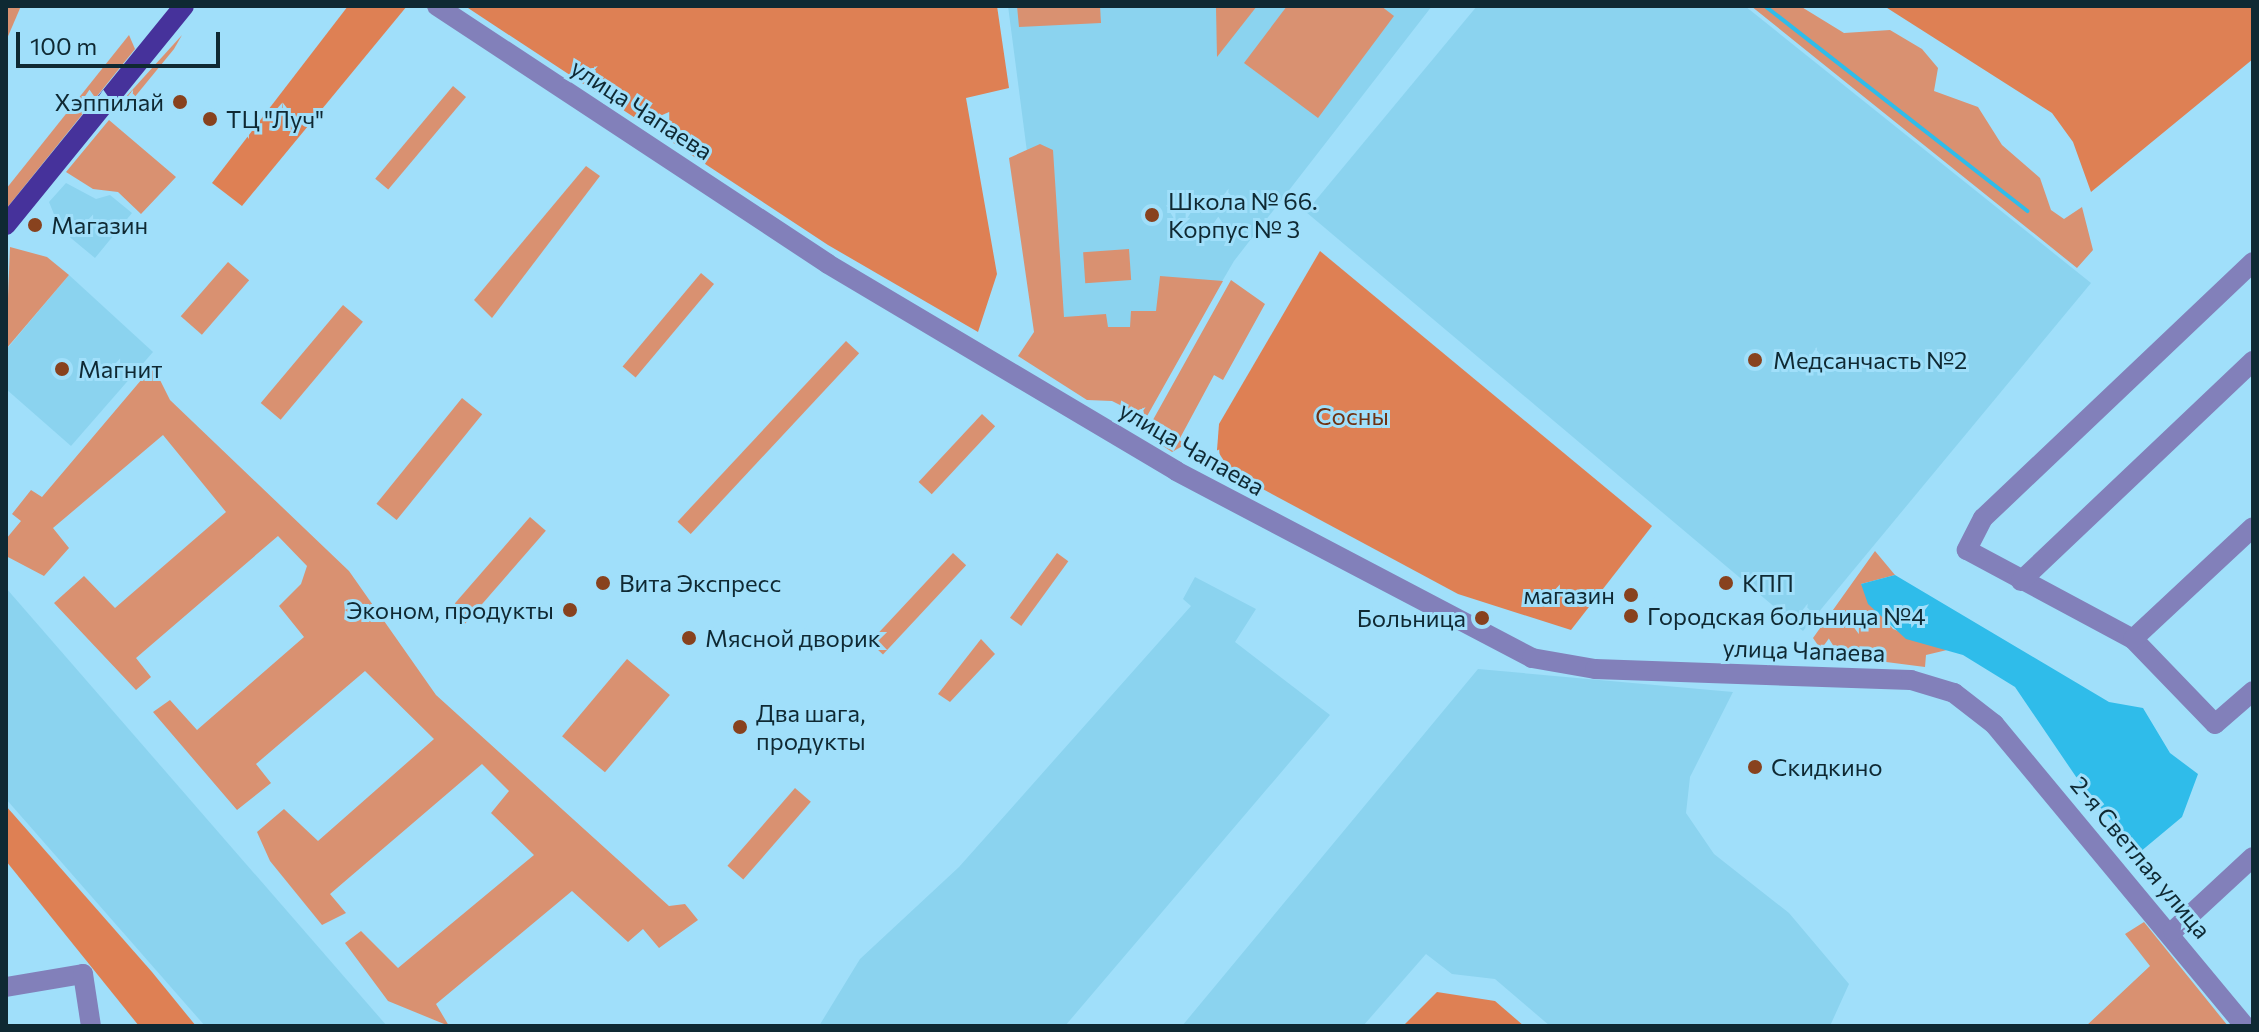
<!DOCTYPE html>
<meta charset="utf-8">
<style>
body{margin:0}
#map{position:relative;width:2259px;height:1032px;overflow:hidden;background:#a0dffa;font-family:Commissioner,sans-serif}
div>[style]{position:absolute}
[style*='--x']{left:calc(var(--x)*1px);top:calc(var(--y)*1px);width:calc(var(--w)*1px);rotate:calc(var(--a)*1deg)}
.built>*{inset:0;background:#8bd3ef}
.green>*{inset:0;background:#d99171;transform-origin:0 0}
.forest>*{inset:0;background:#de8054}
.water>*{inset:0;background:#2fbcea}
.stream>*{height:4px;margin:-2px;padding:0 2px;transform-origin:2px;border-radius:2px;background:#2fbcea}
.minor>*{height:20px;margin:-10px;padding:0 10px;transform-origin:10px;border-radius:10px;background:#8280ba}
.major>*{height:20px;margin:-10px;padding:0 10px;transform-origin:10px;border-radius:10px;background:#46329b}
.dots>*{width:22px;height:22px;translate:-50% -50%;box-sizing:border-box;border:4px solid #a0dffa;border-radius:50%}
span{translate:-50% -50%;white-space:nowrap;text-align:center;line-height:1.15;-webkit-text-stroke:6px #a0dffa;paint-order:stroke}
.poi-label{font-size:24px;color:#0f2933}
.right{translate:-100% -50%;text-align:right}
.left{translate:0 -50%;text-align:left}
.street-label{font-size:24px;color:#0f2933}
.park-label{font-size:24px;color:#6f3212}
.frame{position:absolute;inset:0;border:8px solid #0f2933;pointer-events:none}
.scale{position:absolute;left:16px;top:32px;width:204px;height:36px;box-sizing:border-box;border:4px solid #0f2933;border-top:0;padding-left:10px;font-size:24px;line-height:28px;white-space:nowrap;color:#0f2933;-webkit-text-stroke:6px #a0dffa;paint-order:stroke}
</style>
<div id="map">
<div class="built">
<div style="clip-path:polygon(1008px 6px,1432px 6px,1234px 261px,1173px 365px,1051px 336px)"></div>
<div style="clip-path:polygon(1477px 6px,1745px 6px,2091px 283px,1803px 631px,1306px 212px)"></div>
<div style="clip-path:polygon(66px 183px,96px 199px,110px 195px,132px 213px,95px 258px,60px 229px,49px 202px)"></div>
<div style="clip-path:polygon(69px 275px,153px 352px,71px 446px,6px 389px,6px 350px)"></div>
<div style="clip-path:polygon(1195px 577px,1256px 609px,1235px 642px,1330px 715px,1065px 1026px,819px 1026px,860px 959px,959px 867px,1191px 606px,1183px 599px)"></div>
<div style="clip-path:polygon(6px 588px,387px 1026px,205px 1026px,6px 799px)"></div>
<div style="clip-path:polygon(1478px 669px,1733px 692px,1690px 777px,1686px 813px,1714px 854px,1789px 913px,1849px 984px,1830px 1026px,1550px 1026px,1495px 979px,1452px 974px,1426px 954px,1363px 1026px,1182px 1026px)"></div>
</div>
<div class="green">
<div style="clip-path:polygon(6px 6px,21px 6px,6px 41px)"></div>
<div style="clip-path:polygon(1017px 6px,1100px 6px,1101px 23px,1019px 27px)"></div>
<div style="clip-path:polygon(1257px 6px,1217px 57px,1216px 8px)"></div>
<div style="clip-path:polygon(1287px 6px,1381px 6px,1394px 16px,1318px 118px,1244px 63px)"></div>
<div style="clip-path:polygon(1751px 6px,1800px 6px,1844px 33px,1890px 30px,1922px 49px,1938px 68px,1934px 91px,1978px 107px,2002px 145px,2040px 178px,2051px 210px,2064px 219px,2082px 207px,2093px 250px,2077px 268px)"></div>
<div style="clip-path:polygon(129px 35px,135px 49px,6px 209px,6px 189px)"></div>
<div style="clip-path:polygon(182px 35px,174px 49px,129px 104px,124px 99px)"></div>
<div style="left:453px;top:86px;width:17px;height:121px;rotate:40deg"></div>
<div style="clip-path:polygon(109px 120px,176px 177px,141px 214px,118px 192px,93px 189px,66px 172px)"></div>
<div style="clip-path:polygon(1040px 144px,1053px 150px,1064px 317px,1106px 314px,1108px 327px,1130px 327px,1131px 311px,1156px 311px,1160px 276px,1223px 281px,1146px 418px,1112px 401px,1087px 400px,1018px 356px,1034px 332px,1009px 158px)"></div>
<div style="clip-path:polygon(586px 166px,600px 176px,492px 318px,474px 300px)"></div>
<div style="clip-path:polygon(10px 247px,47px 257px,69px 275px,6px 349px)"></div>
<div style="left:1129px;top:249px;width:31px;height:46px;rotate:86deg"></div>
<div style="left:228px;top:262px;width:28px;height:72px;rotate:41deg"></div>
<div style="left:701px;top:273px;width:17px;height:122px;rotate:40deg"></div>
<div style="clip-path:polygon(1231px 280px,1265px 304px,1223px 380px,1214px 375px,1179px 440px,1186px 444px,1172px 452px,1148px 436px,1149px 427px)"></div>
<div style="left:343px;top:305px;width:26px;height:128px;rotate:40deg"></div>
<div style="left:846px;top:341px;width:18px;height:247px;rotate:43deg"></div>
<div style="clip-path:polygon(153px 366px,170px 400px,349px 571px,436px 695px,669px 906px,685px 904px,698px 920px,659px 948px,643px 929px,628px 942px,572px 891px,436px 1004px,449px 1026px,388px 1001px,345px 943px,361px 931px,398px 968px,534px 855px,491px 813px,509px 791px,482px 764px,330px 894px,346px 913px,322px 925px,270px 861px,257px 832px,284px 809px,318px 841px,434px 739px,365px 671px,256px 764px,271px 783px,237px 810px,153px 712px,170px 700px,197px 730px,304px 637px,279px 606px,301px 584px,307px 566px,278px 536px,136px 658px,151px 677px,136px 690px,54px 603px,84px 576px,115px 608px,226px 512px,163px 435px,53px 528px,69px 548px,44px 576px,6px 556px,6px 539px,21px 521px,12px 514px,31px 490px,42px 497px)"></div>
<div style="left:462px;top:398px;width:26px;height:136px;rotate:39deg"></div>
<div style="left:982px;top:414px;width:18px;height:93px;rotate:43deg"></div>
<div style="left:530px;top:517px;width:21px;height:123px;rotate:41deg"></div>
<div style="clip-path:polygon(1875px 551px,1895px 575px,1861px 584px,1876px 608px,1893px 629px,1947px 650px,1926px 655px,1925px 667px,1824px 654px,1813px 638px)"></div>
<div style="left:953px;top:553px;width:18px;height:122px;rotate:43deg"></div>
<div style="left:1057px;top:553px;width:14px;height:80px;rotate:36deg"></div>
<div style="clip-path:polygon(981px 639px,995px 654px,950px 702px,938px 694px)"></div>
<div style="left:627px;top:659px;width:56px;height:101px;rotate:40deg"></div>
<div style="left:795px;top:788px;width:21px;height:103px;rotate:41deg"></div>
<div style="clip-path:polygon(2144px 922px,2228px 1026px,2086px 1026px,2150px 966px,2125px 934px)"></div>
</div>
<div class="forest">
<div style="clip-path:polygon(348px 6px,407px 6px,242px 206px,212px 183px)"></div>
<div style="clip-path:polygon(465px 6px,997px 6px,1009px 88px,966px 98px,997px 274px,978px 332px,828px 245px)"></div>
<div style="clip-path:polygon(1884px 6px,2253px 6px,2253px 59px,2091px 192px,2073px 142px,2052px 113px)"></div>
<div style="clip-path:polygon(1320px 251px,1652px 526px,1571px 630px,1458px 594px,1231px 472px,1217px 450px,1219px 424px)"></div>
<div style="clip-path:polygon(6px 806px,152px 972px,196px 1026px,139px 1026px,6px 861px)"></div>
<div style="clip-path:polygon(1437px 992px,1495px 1001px,1524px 1026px,1403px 1026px)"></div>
</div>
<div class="water">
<div style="clip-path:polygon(1895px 575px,2109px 702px,2143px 708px,2170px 753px,2198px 774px,2182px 817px,2140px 852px,2085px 790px,2015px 687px,1963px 655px,1906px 639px,1868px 604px,1861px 584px)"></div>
</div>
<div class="stream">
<div style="--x:1765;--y:6;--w:333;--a:38"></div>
</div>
<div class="minor">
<div style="--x:437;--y:6;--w:468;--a:33.4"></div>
<div style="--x:828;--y:264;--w:405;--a:30.7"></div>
<div style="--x:1176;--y:471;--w:402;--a:27.7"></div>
<div style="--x:1532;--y:658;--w:64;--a:9.9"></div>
<div style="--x:1595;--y:669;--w:316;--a:2"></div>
<div style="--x:1911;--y:680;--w:45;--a:16.8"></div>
<div style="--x:1954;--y:693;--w:51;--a:37.8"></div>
<div style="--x:1994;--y:724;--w:393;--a:50.3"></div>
<div style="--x:2253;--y:262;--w:372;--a:136.5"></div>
<div style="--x:1983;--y:518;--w:36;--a:117"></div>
<div style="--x:1967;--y:550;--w:188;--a:28.2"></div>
<div style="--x:2133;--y:639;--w:118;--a:46"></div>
<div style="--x:2215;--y:724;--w:50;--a:-41"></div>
<div style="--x:2021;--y:581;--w:320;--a:-43.5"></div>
<div style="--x:2133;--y:639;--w:164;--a:-43"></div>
<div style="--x:2173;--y:931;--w:109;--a:-42.8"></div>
<div style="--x:6;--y:987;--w:78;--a:-9.6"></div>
<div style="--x:83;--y:974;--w:53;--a:81.3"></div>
</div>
<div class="major">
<div style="--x:6;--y:225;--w:282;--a:-50.9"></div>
</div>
<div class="dots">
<div style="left:180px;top:102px;background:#88421e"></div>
<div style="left:210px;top:119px;background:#88421e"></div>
<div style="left:1152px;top:215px;background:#88421e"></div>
<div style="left:35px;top:225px;background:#88421e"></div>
<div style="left:1755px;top:360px;background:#88421e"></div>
<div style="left:62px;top:369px;background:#88421e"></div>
<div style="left:603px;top:583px;background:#88421e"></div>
<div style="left:1726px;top:583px;background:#88421e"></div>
<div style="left:1631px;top:595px;background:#88421e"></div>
<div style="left:570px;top:610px;background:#88421e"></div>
<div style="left:1631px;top:616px;background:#88421e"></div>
<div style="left:1482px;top:618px;background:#88421e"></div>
<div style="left:689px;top:638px;background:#88421e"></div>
<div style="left:740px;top:727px;background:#88421e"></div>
<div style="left:1755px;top:767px;background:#88421e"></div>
</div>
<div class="poi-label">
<span class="right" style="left:164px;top:102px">Хэппилай</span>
<span class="left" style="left:226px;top:119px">ТЦ "Луч"</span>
<span class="left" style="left:1168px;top:215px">Школа № 66.<br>Корпус № 3</span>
<span class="left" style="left:51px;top:225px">Магазин</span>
<span class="left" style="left:1773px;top:360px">Медсанчасть №2</span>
<span class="left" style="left:78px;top:369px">Магнит</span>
<span class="left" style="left:619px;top:583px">Вита Экспресс</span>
<span class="left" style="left:1742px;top:583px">КПП</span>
<span class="right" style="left:1615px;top:595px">магазин</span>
<span class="right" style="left:554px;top:610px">Эконом, продукты</span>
<span class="left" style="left:1647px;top:616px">Городская больница №4</span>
<span class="right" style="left:1466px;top:618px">Больница</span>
<span class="left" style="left:705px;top:638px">Мясной дворик</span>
<span class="left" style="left:756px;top:727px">Два шага,<br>продукты</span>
<span class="left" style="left:1771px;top:767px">Скидкино</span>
</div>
<div class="street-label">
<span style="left:642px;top:109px;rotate:33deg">улица Чапаева</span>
<span style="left:1192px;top:448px;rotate:30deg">улица Чапаева</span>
<span style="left:1804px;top:650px;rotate:2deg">улица Чапаева</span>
<span style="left:2141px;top:857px;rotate:50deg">2-я Светлая улица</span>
</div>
<div class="park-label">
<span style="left:1352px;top:416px">Сосны</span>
</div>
<div class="frame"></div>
<div class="scale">100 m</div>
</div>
